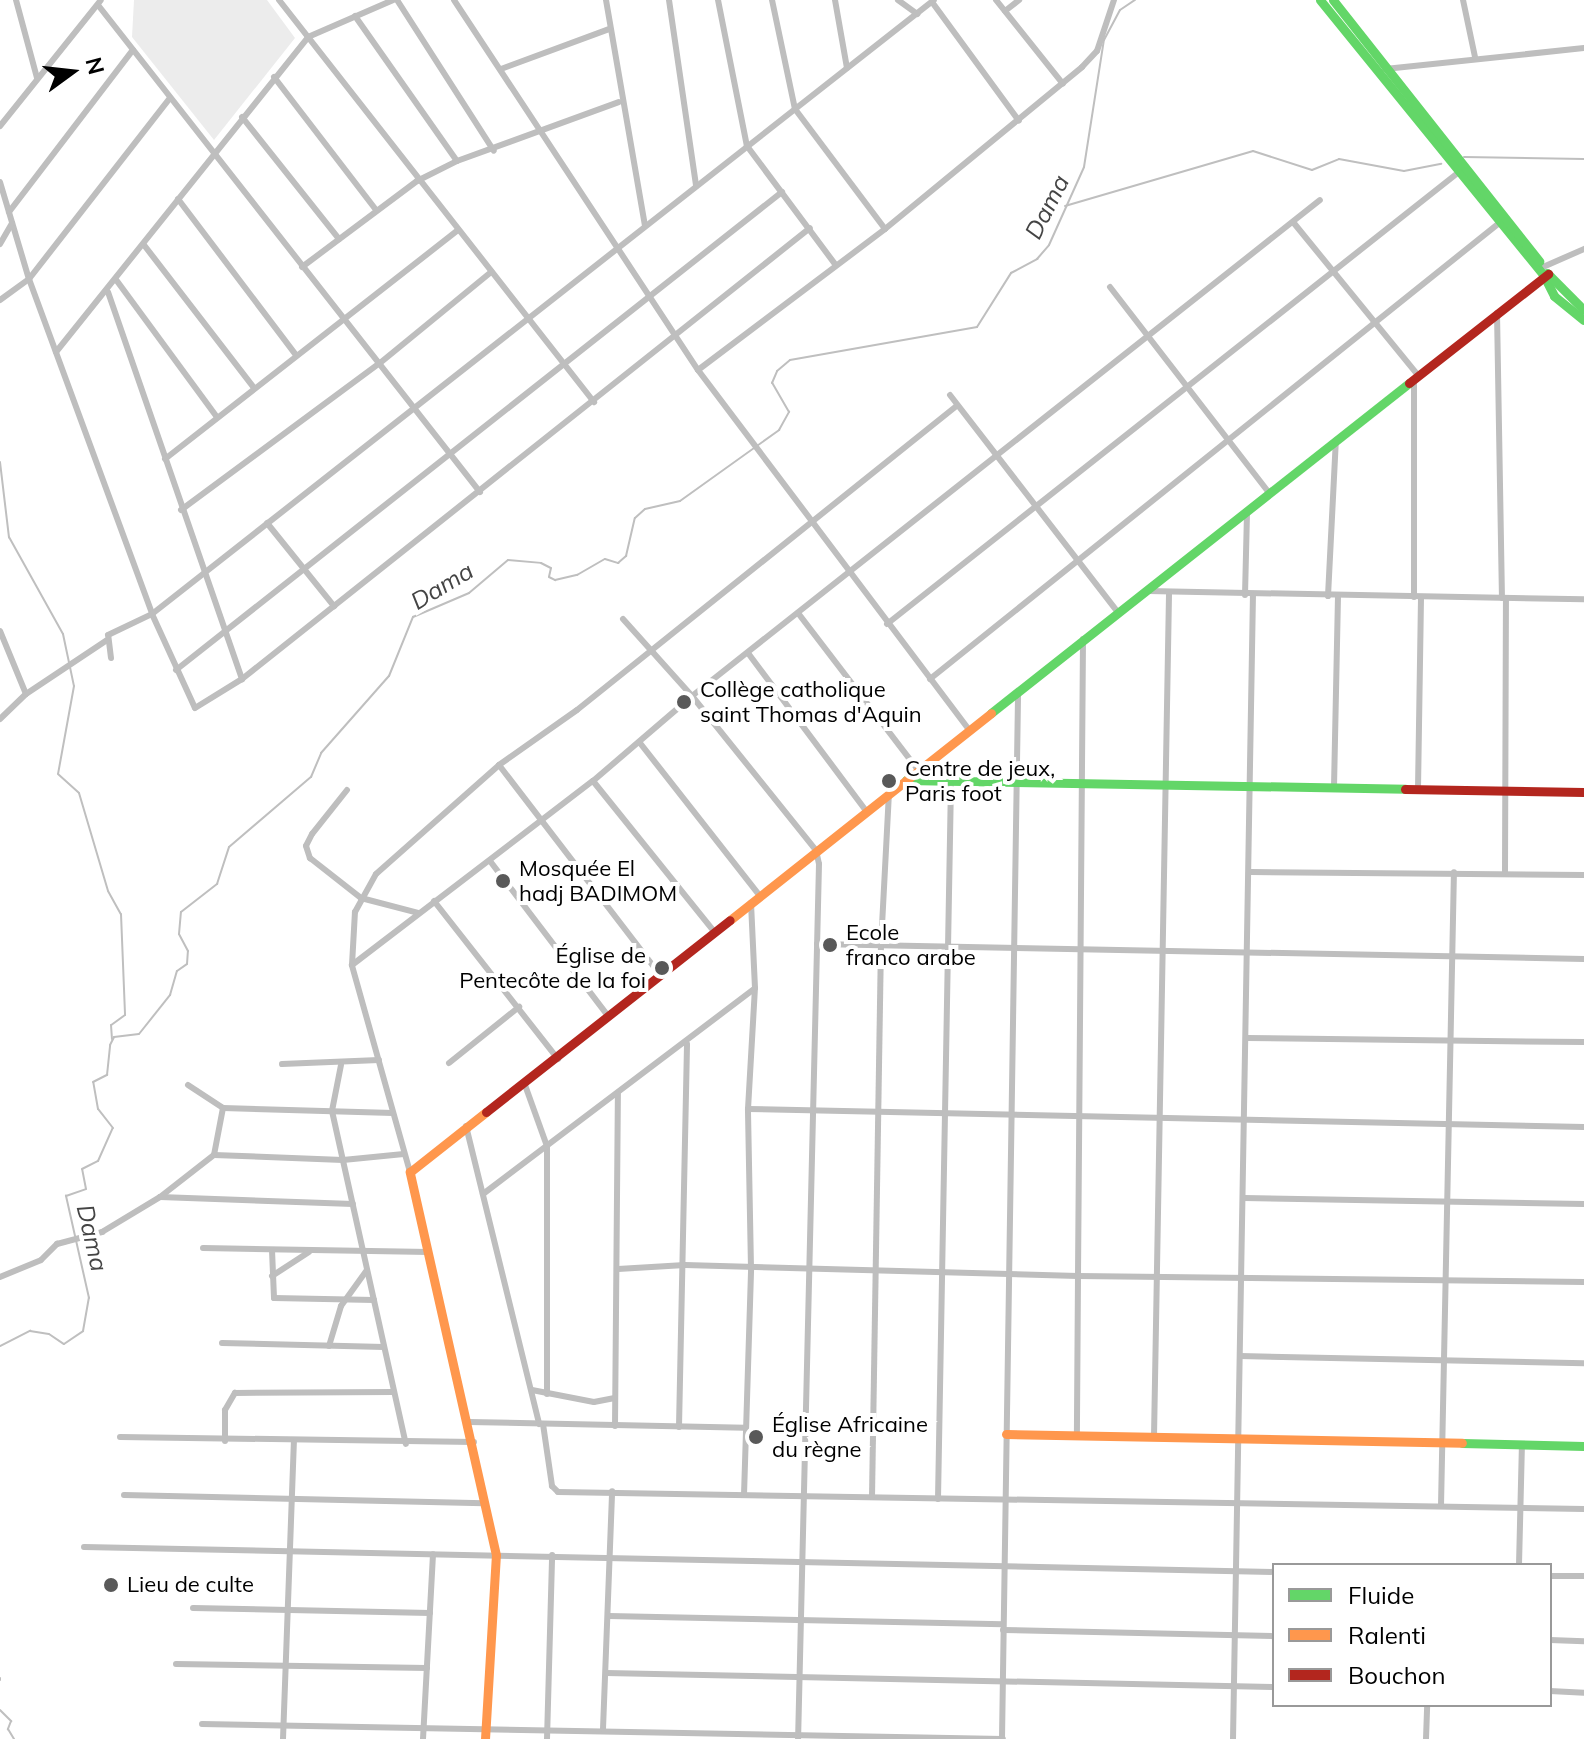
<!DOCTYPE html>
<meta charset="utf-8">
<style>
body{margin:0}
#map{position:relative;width:1584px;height:1739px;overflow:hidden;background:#fff;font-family:Mulish,sans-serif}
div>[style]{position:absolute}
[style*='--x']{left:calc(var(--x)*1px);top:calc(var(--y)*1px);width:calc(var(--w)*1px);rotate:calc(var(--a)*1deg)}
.green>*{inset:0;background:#ececec}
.stream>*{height:2px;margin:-1px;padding:0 1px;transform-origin:1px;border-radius:1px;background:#bfbfbf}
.street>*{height:6px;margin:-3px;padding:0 3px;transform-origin:3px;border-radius:3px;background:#bebebe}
.fast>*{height:9px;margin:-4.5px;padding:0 4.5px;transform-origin:4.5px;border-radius:4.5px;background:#63d668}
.slow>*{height:9px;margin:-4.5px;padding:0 4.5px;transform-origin:4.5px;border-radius:4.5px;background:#ff974d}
.jam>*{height:9px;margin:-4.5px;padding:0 4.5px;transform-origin:4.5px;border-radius:4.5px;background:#b3261e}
.dots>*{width:22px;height:22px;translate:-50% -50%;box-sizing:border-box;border:4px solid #fff;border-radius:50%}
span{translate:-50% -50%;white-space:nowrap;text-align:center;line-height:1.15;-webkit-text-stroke:8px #fff;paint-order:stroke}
.poi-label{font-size:22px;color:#000}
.left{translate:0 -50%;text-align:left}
.right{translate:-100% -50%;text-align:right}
.water-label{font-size:24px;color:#444;font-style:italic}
.legend{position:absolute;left:1272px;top:1563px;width:280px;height:144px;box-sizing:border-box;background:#fff;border:2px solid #999;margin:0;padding:10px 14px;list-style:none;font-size:24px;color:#000}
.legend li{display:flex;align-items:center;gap:16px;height:40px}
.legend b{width:40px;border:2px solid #999}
.north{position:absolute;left:32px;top:32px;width:80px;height:80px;-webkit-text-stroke:6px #fff;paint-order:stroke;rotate:75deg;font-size:22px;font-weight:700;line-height:32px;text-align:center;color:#000}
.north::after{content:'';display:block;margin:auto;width:28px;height:36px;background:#000;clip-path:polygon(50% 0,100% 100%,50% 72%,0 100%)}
</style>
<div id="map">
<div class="green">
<div style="clip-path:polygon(134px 0,267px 0,295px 38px,214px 140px,132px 37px)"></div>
</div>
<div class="stream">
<div style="--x:1464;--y:157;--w:120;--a:1"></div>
<div style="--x:1065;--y:206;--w:196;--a:-16.3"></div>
<div style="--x:1253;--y:151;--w:62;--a:17.9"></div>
<div style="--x:1312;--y:170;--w:29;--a:-22"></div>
<div style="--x:1339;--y:159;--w:66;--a:10.5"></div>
<div style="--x:1404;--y:171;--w:38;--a:-11"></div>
<div style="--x:0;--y:462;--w:76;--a:83.2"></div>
<div style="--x:9;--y:537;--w:111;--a:60.9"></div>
<div style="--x:63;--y:634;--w:53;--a:78.1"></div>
<div style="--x:74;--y:686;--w:89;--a:100.3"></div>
<div style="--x:58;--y:774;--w:28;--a:42"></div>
<div style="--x:79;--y:793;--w:102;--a:73.5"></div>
<div style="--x:108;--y:891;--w:26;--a:61"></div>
<div style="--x:121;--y:914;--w:101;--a:87.7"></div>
<div style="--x:125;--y:1015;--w:17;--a:144"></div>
<div style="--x:111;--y:1025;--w:14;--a:86"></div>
<div style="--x:0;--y:1346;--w:34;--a:-27"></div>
<div style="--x:30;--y:1331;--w:19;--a:9"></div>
<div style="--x:49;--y:1334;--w:18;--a:34"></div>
<div style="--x:64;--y:1344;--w:23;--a:-34"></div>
<div style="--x:83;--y:1331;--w:34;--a:-80"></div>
<div style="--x:89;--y:1298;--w:105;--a:-102.7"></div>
<div style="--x:66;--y:1196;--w:21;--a:-19"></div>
<div style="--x:86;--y:1189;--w:20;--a:-101"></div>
<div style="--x:82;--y:1169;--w:18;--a:-27"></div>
<div style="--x:98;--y:1161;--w:36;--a:-66"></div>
<div style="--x:113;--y:1128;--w:24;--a:-128"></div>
<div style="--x:98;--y:1109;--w:27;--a:-100"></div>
<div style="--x:93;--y:1082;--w:16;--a:-27"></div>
<div style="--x:107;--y:1075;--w:30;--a:-84"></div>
<div style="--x:110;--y:1045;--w:9;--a:-63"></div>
<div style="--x:114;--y:1037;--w:25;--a:-7"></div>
<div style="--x:139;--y:1034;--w:50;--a:-51.5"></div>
<div style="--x:170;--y:995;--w:25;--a:-74"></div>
<div style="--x:177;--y:971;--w:12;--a:-35"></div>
<div style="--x:187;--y:964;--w:13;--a:-86"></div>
<div style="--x:188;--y:951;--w:19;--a:-118"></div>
<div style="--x:179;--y:934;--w:22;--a:-85"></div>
<div style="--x:181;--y:912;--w:46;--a:-37.9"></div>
<div style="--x:217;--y:884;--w:39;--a:-72"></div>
<div style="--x:229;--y:847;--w:108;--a:-40.5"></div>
<div style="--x:311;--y:777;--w:26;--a:-67"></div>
<div style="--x:321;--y:753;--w:103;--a:-48.6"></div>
<div style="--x:389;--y:676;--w:64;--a:-67.9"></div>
<div style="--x:413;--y:617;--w:61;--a:-23.2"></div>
<div style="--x:469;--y:593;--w:51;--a:-40.2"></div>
<div style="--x:508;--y:560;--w:33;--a:5"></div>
<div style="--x:541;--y:563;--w:11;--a:27"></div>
<div style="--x:551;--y:568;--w:9;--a:103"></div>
<div style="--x:549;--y:577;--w:7;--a:27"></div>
<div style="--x:555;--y:580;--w:23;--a:-13"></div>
<div style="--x:577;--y:575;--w:32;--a:-30"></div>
<div style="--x:605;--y:559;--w:14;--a:17"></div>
<div style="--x:618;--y:563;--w:11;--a:-41"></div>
<div style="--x:626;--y:556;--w:39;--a:-77"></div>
<div style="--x:635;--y:518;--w:13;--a:-42"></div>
<div style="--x:645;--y:509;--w:36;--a:-13"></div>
<div style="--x:680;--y:501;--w:122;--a:-35.6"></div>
<div style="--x:779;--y:430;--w:21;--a:-61"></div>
<div style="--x:789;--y:412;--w:34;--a:-120"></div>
<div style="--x:772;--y:383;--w:13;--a:-67"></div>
<div style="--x:777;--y:371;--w:17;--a:-40"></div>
<div style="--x:790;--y:360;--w:190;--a:-10"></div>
<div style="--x:977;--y:327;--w:64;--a:-57.8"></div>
<div style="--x:1011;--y:273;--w:30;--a:-28"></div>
<div style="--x:1037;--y:259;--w:18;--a:-49"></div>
<div style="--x:1049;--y:245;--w:85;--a:-65.8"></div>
<div style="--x:1084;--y:167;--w:129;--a:-81.1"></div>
<div style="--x:1104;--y:40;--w:34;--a:-62"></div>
<div style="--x:1120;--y:10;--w:18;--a:-34"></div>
<div style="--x:0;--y:1678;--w:2;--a:90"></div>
<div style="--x:0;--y:1710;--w:16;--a:45"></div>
<div style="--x:11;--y:1721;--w:9;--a:111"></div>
<div style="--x:8;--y:1729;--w:12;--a:59"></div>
</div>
<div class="street">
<div style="--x:16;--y:0;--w:81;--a:74.9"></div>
<div style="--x:279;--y:0;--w:511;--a:51.92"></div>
<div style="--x:397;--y:0;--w:179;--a:57.3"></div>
<div style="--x:454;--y:0;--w:443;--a:56.6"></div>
<div style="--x:698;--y:370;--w:451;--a:53"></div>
<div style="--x:606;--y:0;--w:228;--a:80.2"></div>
<div style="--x:669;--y:0;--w:188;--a:81.7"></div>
<div style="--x:718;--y:0;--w:149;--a:78.8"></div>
<div style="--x:747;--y:146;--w:147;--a:53.3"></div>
<div style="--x:772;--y:0;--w:111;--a:78.1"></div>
<div style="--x:795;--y:109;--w:150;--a:53.1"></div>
<div style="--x:835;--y:0;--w:69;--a:80"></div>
<div style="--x:898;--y:0;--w:24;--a:36"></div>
<div style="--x:996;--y:0;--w:107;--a:51.4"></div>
<div style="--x:1463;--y:0;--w:58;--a:78.1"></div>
<div style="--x:932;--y:2;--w:147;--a:53.8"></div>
<div style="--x:98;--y:5;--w:619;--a:51.89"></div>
<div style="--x:1005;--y:11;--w:18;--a:-38"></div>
<div style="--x:355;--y:16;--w:177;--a:54.9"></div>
<div style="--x:501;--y:69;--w:115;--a:-20.3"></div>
<div style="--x:1385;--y:69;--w:200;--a:-6"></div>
<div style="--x:274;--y:77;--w:168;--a:52.5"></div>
<div style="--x:242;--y:117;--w:156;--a:51.5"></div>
<div style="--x:0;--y:126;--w:161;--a:-51.3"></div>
<div style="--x:0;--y:182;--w:101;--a:73.4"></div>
<div style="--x:29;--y:279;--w:357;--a:69.8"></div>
<div style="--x:152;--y:614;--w:103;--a:65.4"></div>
<div style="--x:195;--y:708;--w:55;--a:-31.7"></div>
<div style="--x:242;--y:679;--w:725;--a:-38.45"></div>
<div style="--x:178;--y:199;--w:196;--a:52.9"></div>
<div style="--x:9;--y:212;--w:204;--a:-52.6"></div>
<div style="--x:1293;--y:222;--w:198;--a:50.8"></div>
<div style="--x:0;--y:244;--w:24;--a:-60"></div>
<div style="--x:144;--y:245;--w:180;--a:52.4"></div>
<div style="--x:302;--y:267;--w:144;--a:-36.8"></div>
<div style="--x:417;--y:181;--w:45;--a:-26.6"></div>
<div style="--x:457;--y:161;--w:172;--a:-20"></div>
<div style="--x:1543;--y:267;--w:45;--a:-23.7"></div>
<div style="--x:117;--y:281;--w:169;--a:53.7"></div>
<div style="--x:1110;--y:287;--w:260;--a:52.3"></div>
<div style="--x:108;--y:292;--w:410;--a:70.9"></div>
<div style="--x:0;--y:300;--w:36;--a:-36"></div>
<div style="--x:29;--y:279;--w:229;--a:-52.1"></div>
<div style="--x:1497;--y:313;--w:285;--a:89"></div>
<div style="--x:56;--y:352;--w:403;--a:-51.3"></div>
<div style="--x:308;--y:37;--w:93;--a:-23.5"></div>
<div style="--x:698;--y:370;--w:234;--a:-37"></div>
<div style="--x:885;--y:229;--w:255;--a:-39.4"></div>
<div style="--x:1082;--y:67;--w:22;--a:-47"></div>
<div style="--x:1097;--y:51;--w:54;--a:-71.6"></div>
<div style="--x:950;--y:395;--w:274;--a:52.3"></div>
<div style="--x:165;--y:459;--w:372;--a:-38"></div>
<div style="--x:181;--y:510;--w:247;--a:-36.5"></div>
<div style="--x:380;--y:363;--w:144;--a:-39.3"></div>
<div style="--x:267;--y:523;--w:107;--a:51.1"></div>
<div style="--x:1148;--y:591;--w:436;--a:1.1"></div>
<div style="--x:1245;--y:595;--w:83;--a:-88.6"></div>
<div style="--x:1328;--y:596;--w:156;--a:-87.1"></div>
<div style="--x:1414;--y:597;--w:217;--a:-90"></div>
<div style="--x:798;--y:613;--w:198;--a:52.6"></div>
<div style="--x:623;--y:619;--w:103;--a:48.1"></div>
<div style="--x:692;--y:696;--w:198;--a:51.2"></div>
<div style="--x:816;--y:850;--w:14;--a:78"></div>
<div style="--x:819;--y:864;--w:875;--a:91.37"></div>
<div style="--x:887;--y:624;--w:729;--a:-38.32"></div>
<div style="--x:0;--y:631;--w:68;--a:67.6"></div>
<div style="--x:1083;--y:639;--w:637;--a:90.45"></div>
<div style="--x:1078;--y:1276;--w:506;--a:0.68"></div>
<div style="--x:748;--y:653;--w:197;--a:53.2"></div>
<div style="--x:111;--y:658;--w:23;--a:-97"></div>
<div style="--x:108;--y:635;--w:49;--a:-25.5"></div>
<div style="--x:152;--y:614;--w:994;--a:-38.14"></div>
<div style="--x:176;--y:670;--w:772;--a:-38.27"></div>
<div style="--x:930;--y:679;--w:728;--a:-38.7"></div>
<div style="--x:0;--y:719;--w:36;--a:-44"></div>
<div style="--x:26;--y:694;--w:97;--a:-33.7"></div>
<div style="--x:640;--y:743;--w:193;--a:51.9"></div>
<div style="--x:499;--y:765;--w:265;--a:52.5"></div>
<div style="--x:593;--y:781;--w:195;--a:51.2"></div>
<div style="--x:1334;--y:787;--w:191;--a:-88.8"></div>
<div style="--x:1418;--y:789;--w:192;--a:-89.1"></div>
<div style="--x:347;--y:790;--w:56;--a:128.5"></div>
<div style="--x:312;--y:834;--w:13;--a:117"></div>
<div style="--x:306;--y:846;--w:13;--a:72"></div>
<div style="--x:310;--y:858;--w:65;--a:38.1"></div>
<div style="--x:361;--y:898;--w:59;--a:14.7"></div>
<div style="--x:490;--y:861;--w:195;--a:52.7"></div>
<div style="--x:1251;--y:872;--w:333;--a:0.5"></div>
<div style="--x:1505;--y:872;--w:274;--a:-89.8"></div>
<div style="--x:434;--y:901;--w:201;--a:51.9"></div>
<div style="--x:817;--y:944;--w:767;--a:1.12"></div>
<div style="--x:352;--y:965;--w:303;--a:-37.4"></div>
<div style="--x:593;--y:781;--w:130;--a:-40.6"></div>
<div style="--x:692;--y:696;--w:800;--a:-38.3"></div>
<div style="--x:1247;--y:1038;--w:337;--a:0.7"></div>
<div style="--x:449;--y:1063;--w:90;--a:-38.7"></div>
<div style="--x:282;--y:1064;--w:97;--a:-2.4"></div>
<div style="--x:341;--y:1065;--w:47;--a:101.1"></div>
<div style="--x:332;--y:1111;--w:341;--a:77.5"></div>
<div style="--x:188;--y:1085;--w:42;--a:33.3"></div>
<div style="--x:223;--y:1108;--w:170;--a:1.7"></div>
<div style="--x:525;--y:1085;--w:65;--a:70.2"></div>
<div style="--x:547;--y:1146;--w:248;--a:90"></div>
<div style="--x:748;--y:1109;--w:836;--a:1.23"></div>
<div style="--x:466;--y:1126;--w:307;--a:76.2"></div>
<div style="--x:214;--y:1155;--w:129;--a:2.2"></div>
<div style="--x:343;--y:1160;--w:61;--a:-5.6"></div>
<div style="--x:410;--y:1172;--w:215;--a:-105.7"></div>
<div style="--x:352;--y:965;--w:53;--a:-86.8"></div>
<div style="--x:355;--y:912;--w:43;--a:-61.1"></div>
<div style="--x:376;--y:874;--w:164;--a:-41.5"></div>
<div style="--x:499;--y:765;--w:95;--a:-35.2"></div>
<div style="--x:577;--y:710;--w:487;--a:-38.7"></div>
<div style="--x:483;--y:1194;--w:340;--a:-37.1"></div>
<div style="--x:160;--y:1197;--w:193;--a:2.1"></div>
<div style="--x:1244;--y:1198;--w:340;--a:1"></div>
<div style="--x:203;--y:1248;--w:226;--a:1"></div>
<div style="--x:272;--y:1250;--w:48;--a:87.6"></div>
<div style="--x:274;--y:1298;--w:100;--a:1.1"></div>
<div style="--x:618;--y:1269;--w:67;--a:-3.4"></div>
<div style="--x:685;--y:1265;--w:393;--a:1.6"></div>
<div style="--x:1078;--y:1276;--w:159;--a:90.4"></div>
<div style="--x:272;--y:1276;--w:44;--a:-33"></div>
<div style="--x:0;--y:1277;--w:44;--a:-22.5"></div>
<div style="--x:41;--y:1260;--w:23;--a:-45"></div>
<div style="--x:57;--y:1244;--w:47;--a:-14.9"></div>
<div style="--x:102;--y:1232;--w:68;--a:-31.1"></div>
<div style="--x:160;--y:1197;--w:68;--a:-37.9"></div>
<div style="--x:214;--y:1155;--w:48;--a:-79.2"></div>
<div style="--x:222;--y:1343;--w:162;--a:1.4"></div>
<div style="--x:329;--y:1346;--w:42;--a:-73.3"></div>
<div style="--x:341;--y:1306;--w:44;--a:-54.2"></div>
<div style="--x:1240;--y:1356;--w:344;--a:1.2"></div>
<div style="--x:532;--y:1390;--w:63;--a:11"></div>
<div style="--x:594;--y:1402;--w:21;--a:-11"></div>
<div style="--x:469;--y:1422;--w:276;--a:1.2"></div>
<div style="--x:543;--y:1424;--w:63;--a:81.7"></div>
<div style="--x:552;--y:1486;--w:8;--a:45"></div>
<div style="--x:558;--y:1492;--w:1026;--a:0.95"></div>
<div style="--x:615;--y:1426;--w:332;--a:-89.5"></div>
<div style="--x:679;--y:1427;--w:383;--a:-88.8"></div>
<div style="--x:120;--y:1437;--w:354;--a:0.8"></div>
<div style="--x:1154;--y:1437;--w:843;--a:-88.98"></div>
<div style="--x:225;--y:1441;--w:31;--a:-90"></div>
<div style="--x:225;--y:1410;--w:20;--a:-60"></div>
<div style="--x:235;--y:1393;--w:159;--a:-0.4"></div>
<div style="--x:124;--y:1495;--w:360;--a:1.3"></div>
<div style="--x:744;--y:1495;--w:227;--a:-88.2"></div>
<div style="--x:751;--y:1268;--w:159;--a:-91.1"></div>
<div style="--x:748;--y:1109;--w:121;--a:-86.7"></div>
<div style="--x:755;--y:988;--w:85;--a:-92.7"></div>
<div style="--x:872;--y:1497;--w:552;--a:-89.07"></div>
<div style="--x:881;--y:945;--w:152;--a:-87"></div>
<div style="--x:938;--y:1499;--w:719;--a:-88.96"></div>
<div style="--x:1441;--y:1506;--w:634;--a:-88.83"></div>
<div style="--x:84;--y:1547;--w:1190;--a:1.2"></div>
<div style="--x:1519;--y:1565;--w:121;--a:-88.6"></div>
<div style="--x:1550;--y:1576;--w:34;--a:0"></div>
<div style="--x:193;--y:1608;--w:237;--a:1.2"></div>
<div style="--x:609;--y:1616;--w:394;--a:1.2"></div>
<div style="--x:1003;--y:1630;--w:271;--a:1.3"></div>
<div style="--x:1550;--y:1640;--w:34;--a:2"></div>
<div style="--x:176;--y:1664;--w:251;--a:0.9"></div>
<div style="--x:606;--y:1673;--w:668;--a:1.2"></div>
<div style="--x:1550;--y:1691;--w:34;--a:3"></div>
<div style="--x:202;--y:1724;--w:801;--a:1.07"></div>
<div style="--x:603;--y:1729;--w:238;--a:-87.8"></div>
<div style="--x:283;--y:1739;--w:297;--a:-87.9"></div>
<div style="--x:423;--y:1739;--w:185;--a:-86.9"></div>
<div style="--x:547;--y:1739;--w:184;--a:-88.4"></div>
<div style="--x:1002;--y:1739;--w:1047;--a:-89.12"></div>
<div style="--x:1233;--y:1739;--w:1144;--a:-89"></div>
<div style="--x:1426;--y:1739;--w:34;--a:-88"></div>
</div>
<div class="fast">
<div style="--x:1320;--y:0;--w:355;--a:50.9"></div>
<div style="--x:1544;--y:276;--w:22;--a:63"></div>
<div style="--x:1554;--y:296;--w:38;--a:39"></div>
<div style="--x:1333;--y:0;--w:333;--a:51.7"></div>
<div style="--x:1547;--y:273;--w:52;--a:45"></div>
<div style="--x:991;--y:713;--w:533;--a:-38.29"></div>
<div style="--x:906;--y:780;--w:499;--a:1"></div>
<div style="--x:1462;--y:1443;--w:122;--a:1.4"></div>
</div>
<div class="slow">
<div style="--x:730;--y:920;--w:333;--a:-38.4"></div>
<div style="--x:1006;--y:1434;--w:456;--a:1.1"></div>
<div style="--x:485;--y:1739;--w:184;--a:-86.6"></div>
<div style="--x:496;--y:1555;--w:393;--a:-102.7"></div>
<div style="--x:410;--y:1172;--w:97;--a:-38.3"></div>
</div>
<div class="jam">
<div style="--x:1409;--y:383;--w:177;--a:-38.1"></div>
<div style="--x:1405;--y:789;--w:179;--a:1"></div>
<div style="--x:486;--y:1112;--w:310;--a:-38.2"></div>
</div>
<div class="dots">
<div style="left:684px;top:702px;background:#595959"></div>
<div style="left:889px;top:781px;background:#595959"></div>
<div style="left:503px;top:881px;background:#595959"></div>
<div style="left:830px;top:945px;background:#595959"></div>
<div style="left:662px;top:968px;background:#595959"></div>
<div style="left:756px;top:1437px;background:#595959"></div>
<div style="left:111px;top:1585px;background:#595959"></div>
</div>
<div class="poi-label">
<span class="left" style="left:700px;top:702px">Collège catholique<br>saint Thomas d'Aquin</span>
<span class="left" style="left:905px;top:781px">Centre de jeux,<br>Paris foot</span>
<span class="left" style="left:519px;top:881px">Mosquée El<br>hadj BADIMOM</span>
<span class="left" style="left:846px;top:945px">Ecole<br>franco arabe</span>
<span class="right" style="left:646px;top:968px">Église de<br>Pentecôte de la foi</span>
<span class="left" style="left:772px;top:1437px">Église Africaine<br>du règne</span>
<span class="left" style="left:127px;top:1585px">Lieu de culte</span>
</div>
<div class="water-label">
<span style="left:1047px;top:207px;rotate:-63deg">Dama</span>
<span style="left:442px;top:586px;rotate:-31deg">Dama</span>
<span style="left:92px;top:1238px;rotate:77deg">Dama</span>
</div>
<ul class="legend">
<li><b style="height:10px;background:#63d668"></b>Fluide</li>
<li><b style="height:10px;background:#ff974d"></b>Ralenti</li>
<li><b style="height:10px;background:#b3261e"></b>Bouchon</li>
</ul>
<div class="north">N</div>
</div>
